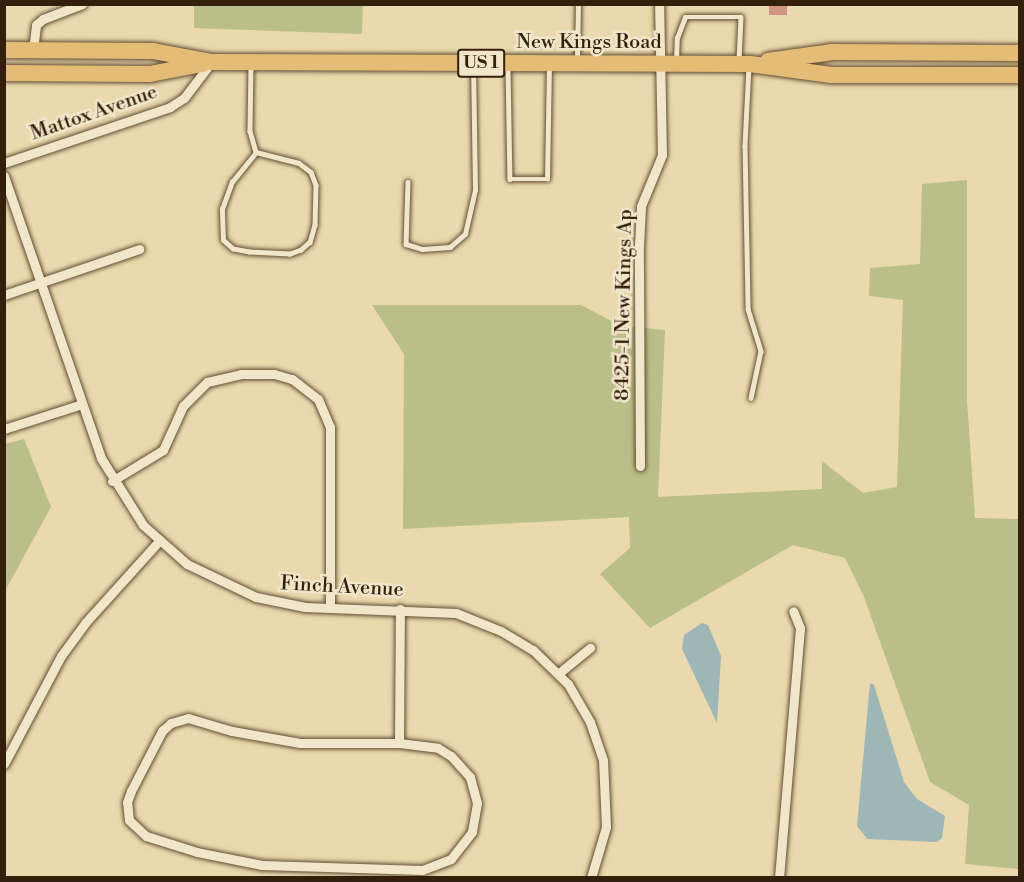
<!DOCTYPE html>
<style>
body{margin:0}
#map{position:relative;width:1024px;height:882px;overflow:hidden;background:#ead9ad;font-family:"Libre Bodoni",serif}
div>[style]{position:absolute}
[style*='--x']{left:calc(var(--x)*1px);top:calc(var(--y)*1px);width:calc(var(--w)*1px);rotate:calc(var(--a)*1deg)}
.green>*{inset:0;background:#babe88}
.water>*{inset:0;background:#9db7b6}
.building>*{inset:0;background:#d29381;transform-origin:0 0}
.roads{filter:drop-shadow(0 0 2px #624e34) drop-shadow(0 0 2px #624e34)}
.lane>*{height:4.5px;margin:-2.25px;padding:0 2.25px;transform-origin:2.25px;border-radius:2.25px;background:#f1e6ca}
.street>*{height:9px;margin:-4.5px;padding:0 4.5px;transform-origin:4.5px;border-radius:4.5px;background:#f1e6ca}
.highway>*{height:16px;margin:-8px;padding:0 8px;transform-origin:8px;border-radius:8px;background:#e5bc76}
span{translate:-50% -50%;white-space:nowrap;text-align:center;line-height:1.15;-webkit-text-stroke:5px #f1e6ca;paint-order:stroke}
.shield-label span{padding:2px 4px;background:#f1e6ca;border:2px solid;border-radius:4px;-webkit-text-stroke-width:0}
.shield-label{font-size:18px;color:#341f0c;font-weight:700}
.street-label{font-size:20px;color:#341f0c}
.frame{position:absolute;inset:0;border:6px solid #341f0c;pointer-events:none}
</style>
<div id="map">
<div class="green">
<div style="clip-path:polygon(194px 5px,363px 5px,362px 34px,194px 28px)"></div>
<div style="clip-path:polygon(967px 180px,967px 400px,975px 518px,1019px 519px,1019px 869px,965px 864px,969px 805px,930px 782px,864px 597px,845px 558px,793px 545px,650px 628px,600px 574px,630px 548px,629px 517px,403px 529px,404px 354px,372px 305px,581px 305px,621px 326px,665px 330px,658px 497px,822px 489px,822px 461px,863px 493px,897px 487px,903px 300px,869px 296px,870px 268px,920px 264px,922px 184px)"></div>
<div style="clip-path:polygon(24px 439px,51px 507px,5px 591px,5px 444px)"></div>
</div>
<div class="water">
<div style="clip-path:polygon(702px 623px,708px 625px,721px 656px,717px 723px,682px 649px,684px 635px)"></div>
<div style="clip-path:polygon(870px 683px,874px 685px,904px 782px,917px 799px,945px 816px,942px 838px,937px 842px,867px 839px,857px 826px)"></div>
</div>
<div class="building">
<div style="left:769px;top:4px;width:18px;height:11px"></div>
</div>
<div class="roads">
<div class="lane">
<div style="--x:577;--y:60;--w:56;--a:-89"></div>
<div style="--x:676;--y:61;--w:23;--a:-88"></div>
<div style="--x:677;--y:38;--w:22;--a:-69"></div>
<div style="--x:685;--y:17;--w:56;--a:0"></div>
<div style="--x:741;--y:17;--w:44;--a:92.6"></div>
<div style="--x:251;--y:65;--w:66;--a:90.9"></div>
<div style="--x:250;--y:131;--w:22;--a:74"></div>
<div style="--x:256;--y:152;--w:44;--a:14.3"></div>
<div style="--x:299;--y:163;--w:15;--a:37"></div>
<div style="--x:311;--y:172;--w:14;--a:69"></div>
<div style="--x:316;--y:185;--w:40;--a:91.4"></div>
<div style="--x:315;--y:225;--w:18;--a:106"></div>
<div style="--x:310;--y:242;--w:12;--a:138"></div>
<div style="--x:301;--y:250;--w:12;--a:160"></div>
<div style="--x:290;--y:254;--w:41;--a:-177.2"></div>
<div style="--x:249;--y:252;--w:16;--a:-169"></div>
<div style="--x:233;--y:249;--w:13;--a:-138"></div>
<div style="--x:223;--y:240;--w:31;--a:-92"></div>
<div style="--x:222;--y:209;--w:29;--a:-70"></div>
<div style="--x:232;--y:182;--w:38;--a:-51"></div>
<div style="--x:749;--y:66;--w:80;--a:92.9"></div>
<div style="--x:745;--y:146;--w:163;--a:88.9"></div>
<div style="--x:748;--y:309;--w:44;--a:72.8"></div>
<div style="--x:761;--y:351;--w:48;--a:102"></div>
<div style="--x:508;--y:68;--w:111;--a:89"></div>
<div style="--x:510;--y:179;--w:37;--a:0"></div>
<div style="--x:547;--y:179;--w:113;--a:-89"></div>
<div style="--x:408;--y:182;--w:62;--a:91.8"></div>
<div style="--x:406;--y:244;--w:17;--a:17"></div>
<div style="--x:422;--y:249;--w:28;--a:-4"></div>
<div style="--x:450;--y:247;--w:20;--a:-41"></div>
<div style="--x:465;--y:234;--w:45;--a:-77.2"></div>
<div style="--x:475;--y:190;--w:125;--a:-90.9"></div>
</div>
<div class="street">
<div style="--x:33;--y:50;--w:25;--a:-83"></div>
<div style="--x:36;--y:25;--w:9;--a:-41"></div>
<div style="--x:43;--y:19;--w:42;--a:-21"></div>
<div style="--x:4;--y:163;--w:175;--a:-18.6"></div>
<div style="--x:170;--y:107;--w:17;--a:-33"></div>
<div style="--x:184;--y:98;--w:43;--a:-52.6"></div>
<div style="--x:4;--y:176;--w:298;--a:71"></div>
<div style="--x:101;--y:458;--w:79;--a:57.9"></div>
<div style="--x:143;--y:525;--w:59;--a:41.6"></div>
<div style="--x:187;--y:564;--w:76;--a:25.6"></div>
<div style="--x:256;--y:597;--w:50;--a:11.5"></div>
<div style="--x:305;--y:607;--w:151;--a:2.3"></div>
<div style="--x:456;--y:613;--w:48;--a:21.8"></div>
<div style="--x:501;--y:631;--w:37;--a:31"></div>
<div style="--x:533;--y:650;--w:49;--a:44.2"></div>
<div style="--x:568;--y:684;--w:44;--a:59.9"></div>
<div style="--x:590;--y:722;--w:40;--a:71.1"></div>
<div style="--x:603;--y:760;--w:67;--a:87.4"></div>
<div style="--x:606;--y:827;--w:53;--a:106.4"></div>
<div style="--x:4;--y:295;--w:143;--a:-18.8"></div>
<div style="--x:4;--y:429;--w:82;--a:-17.8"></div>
<div style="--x:640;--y:466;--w:220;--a:-90.3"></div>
<div style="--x:639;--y:246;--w:40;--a:-87.1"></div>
<div style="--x:641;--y:206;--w:55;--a:-67.6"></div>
<div style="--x:662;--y:155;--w:151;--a:-91.1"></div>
<div style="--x:112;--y:481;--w:60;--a:-31.3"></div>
<div style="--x:163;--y:450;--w:48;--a:-65.6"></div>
<div style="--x:183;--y:406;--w:34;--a:-45"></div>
<div style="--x:207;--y:382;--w:35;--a:-13"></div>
<div style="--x:241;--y:374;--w:33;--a:0"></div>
<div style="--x:274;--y:374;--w:19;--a:16"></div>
<div style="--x:292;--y:379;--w:33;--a:38"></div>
<div style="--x:318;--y:399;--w:30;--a:67"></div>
<div style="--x:330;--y:427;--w:181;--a:90"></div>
<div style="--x:559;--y:673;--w:40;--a:-39"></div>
<div style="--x:188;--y:718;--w:46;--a:16.5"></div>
<div style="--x:232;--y:731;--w:69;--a:10"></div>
<div style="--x:300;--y:743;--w:99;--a:0"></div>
<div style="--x:399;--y:743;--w:39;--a:7"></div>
<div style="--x:438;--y:748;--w:15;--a:32"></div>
<div style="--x:451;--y:756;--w:28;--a:48"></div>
<div style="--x:470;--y:777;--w:27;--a:75"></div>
<div style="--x:477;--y:803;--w:29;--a:100"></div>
<div style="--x:472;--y:832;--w:34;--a:128"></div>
<div style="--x:451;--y:859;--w:31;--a:159"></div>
<div style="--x:422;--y:870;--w:160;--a:-178.2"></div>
<div style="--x:262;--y:865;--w:66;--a:-168.7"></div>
<div style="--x:197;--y:852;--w:53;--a:-162.6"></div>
<div style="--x:146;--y:836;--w:23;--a:-137"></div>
<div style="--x:129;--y:820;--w:18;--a:-96"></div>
<div style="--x:127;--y:802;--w:12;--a:-70"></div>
<div style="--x:131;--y:791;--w:68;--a:-62.7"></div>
<div style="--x:162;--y:731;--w:12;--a:-42"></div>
<div style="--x:171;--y:723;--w:18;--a:-16"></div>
<div style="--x:399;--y:743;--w:134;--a:-89.6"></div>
<div style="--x:4;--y:764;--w:122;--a:-62.2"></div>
<div style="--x:61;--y:656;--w:42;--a:-53.7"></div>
<div style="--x:86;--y:622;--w:109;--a:-48"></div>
<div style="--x:779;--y:878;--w:251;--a:-85.2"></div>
<div style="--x:800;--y:628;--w:18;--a:-112"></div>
</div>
<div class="highway">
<div style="--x:4;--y:50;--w:149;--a:0.4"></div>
<div style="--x:153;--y:51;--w:60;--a:10.6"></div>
<div style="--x:212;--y:62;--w:538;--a:0.21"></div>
<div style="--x:750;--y:64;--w:82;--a:7.7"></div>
<div style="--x:831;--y:75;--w:189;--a:0"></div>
<div style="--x:768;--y:61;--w:65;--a:-8"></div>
<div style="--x:832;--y:52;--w:188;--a:0.3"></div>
<div style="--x:4;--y:73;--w:146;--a:0.4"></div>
<div style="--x:150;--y:74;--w:53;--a:-10.9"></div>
</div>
</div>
<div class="shield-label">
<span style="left:481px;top:63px">US 1</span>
</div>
<div class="street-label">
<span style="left:589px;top:42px">New Kings Road</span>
<span style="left:94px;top:113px;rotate:-19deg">Mattox Avenue</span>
<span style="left:624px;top:305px;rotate:-89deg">8425-1 New Kings Ap</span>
<span style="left:342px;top:587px;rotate:3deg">Finch Avenue</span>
</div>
<div class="frame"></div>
</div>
